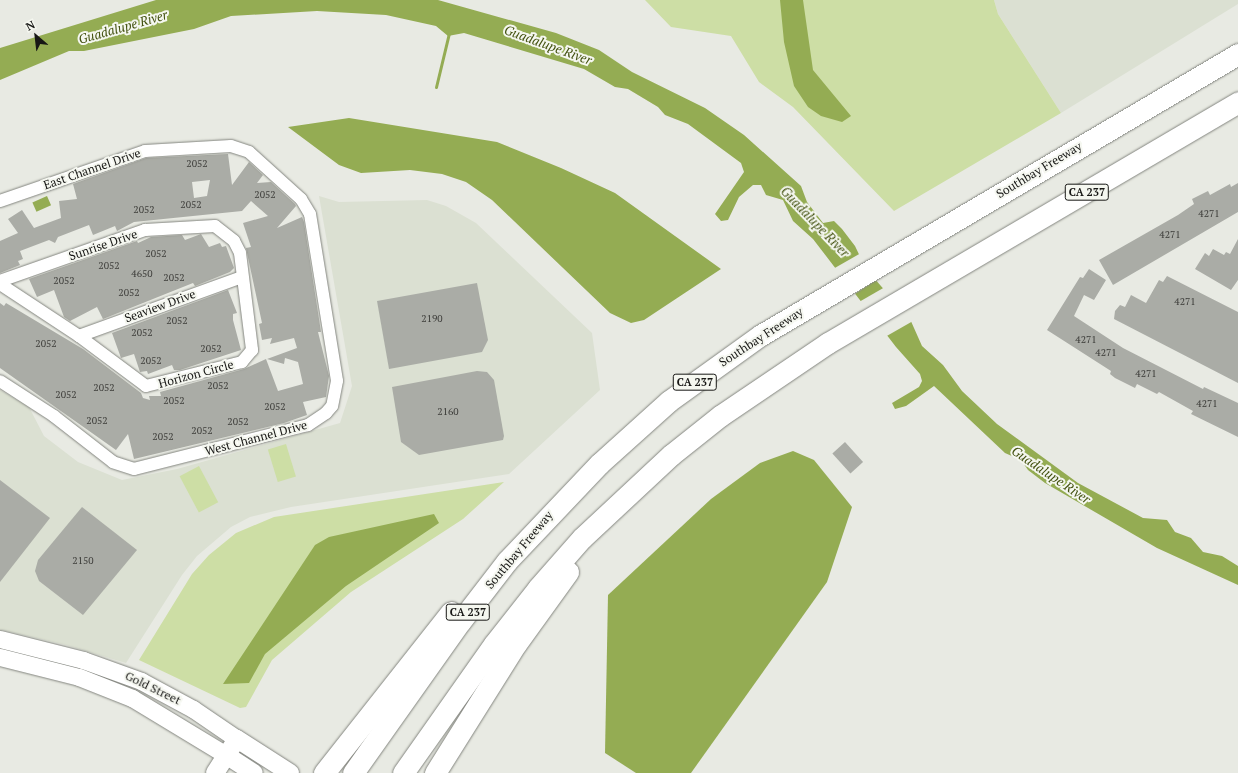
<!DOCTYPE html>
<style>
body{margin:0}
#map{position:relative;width:1238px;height:773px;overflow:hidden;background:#e8eae3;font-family:"PT Serif",serif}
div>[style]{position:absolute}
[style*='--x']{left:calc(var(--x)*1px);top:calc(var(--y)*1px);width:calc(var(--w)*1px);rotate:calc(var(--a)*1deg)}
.built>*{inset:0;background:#dbe0d2}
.green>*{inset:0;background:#cddea5;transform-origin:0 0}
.water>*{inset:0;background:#94ac53;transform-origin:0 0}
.pier>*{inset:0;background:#e8eae3}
.stream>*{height:3px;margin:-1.5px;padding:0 1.5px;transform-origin:1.5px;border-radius:1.5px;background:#94ac53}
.building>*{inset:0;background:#aaaca6;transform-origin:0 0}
.roads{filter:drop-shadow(0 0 1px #83857f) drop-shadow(0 0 1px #83857f)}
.street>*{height:12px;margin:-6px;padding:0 6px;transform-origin:6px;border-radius:6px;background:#fff}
.secondary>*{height:17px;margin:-8.5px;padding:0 8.5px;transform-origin:8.5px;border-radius:8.5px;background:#fff}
.primary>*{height:18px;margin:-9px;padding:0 9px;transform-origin:9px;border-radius:9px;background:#fff}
.highway>*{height:21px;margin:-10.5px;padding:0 10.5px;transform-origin:10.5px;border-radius:10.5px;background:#fff}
span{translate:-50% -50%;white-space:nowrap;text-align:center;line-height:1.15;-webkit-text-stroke:4px #f5f7f0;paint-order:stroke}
.number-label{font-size:10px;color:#3c3c39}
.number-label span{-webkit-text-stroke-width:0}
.shield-label span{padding:1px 3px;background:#f5f7f0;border:1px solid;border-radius:3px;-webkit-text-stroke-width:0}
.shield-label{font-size:11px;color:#171715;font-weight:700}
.street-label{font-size:12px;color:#171715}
.water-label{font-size:13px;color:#42510f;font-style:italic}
.north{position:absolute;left:16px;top:16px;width:40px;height:40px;-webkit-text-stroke:3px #f5f7f0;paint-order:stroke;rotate:332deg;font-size:11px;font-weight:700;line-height:16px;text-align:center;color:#171715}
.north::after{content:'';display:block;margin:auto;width:14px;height:18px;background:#171715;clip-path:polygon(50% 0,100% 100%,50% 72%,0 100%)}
</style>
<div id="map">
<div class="built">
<div style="clip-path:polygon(994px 0,1238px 0,1238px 4px,1061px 113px,998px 14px)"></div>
<div style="clip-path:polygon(319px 196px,339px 202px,427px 200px,446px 206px,476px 223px,592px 333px,600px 390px,509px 474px,291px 507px,250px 517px,231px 527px,197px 556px,182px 575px,126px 663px,66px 645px,2px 630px,0 639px,0 390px,29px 407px,44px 436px,78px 462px,122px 480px,177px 469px,340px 423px,352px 386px)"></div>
</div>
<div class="green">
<div style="clip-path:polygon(645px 0,994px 0,998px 14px,1061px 113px,894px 211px,793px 107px,759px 82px,731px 36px,671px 27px)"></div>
<div style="left:286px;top:444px;width:34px;height:19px;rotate:73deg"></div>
<div style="left:199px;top:466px;width:41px;height:22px;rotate:62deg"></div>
<div style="clip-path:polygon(504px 482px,463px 519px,351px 592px,272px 660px,246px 707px,240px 708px,139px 660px,192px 574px,209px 555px,236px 533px,274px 517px)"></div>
</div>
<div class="water">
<div style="clip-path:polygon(156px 0,438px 0,556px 33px,599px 50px,632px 72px,705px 108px,744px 135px,801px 186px,807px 202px,823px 223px,834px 221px,842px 229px,855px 246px,866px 269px,910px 319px,922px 346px,943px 365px,962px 391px,997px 424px,1078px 483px,1143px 518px,1167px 520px,1175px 532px,1191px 538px,1203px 552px,1222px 556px,1238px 566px,1238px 585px,1157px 548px,1045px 483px,1028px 470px,1021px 460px,1005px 453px,934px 386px,906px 406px,895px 409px,892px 403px,919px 387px,922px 381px,920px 374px,896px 347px,813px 239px,793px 221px,783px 200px,766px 195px,761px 185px,753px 185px,739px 197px,728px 220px,721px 221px,715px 214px,744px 172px,741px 163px,688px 124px,665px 115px,658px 107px,628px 89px,615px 87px,584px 69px,464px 33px,448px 36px,436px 26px,386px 15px,317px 11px,231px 16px,194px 29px,84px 51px,69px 51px,0 80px,0 48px)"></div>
<div style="clip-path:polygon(780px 0,803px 0,813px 70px,851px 116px,842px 122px,821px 116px,808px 107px,794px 86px,784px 42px)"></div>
<div style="clip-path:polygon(349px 118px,497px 142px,561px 168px,615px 193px,721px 269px,644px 320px,631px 323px,610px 313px,492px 200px,466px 182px,442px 174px,410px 170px,361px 173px,339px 165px,288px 127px)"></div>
<div style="left:47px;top:196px;width:10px;height:16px;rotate:66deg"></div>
<div style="clip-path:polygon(793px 451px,814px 460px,852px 507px,827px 582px,691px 773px,636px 773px,605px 753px,608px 595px,711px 499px,760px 463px)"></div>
<div style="clip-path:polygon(434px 514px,439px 523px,346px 586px,265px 654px,249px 683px,223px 684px,315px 545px,329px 537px)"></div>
</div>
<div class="pier">
<div style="clip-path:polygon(861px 253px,878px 279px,853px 295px,833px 269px)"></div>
<div style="clip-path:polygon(885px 287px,913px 321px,885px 337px,859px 302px)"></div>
</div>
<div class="stream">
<div style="--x:436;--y:87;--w:56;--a:-76.5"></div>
</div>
<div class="building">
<div style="clip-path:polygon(evenodd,228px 154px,232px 185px,249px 162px,263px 175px,257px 183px,271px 182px,295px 204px,296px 206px,277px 228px,302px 217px,304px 222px,321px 332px,318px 332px,329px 376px,326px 397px,303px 402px,307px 415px,284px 423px,134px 459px,128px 434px,116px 450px,0 368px,0 303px,4px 306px,6px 303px,83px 349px,141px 393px,143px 398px,150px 400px,149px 396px,161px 396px,160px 392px,244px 369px,266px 359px,278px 391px,303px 384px,298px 362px,285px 358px,284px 364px,267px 359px,297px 348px,294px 338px,270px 344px,272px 338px,262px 340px,259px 324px,262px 323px,246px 248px,251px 247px,243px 223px,268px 216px,251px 201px,242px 211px,134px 222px,117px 231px,115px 226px,93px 235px,89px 225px,58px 237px,55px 243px,49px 240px,20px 251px,23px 259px,18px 261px,20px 265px,0 273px,0 241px,18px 233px,8px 219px,22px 210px,34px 228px,61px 218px,59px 201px,77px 199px,73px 184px,146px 158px,228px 154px,210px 180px,207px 196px,194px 198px,192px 182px,210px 180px)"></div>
<div style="clip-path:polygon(1238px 183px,1238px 212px,1113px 285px,1099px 260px,1178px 215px,1194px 204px,1192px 199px,1208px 191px,1210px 195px,1230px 184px,1231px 187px)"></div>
<div style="clip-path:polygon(201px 234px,209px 247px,220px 243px,222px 247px,226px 246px,234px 268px,230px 272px,195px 286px,193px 283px,103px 319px,97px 307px,70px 321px,64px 317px,54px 290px,37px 297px,29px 279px,137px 241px,138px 243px,151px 237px,182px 235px,185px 240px)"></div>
<div style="clip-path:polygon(1238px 239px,1238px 280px,1231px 290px,1195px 269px,1205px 253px,1209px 256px,1213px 249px,1224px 255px,1226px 252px,1230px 254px)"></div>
<div style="clip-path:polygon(1089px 269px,1106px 280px,1094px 300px,1084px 295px,1074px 316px,1123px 348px,1203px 389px,1204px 387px,1238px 403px,1238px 437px,1191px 414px,1193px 411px,1159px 392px,1157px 394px,1137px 384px,1135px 388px,1115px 378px,1110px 374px,1111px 371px,1047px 330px,1080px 277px,1083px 278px)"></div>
<div style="clip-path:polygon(1167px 276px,1238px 312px,1238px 383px,1114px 319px,1115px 311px,1120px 305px,1125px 307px,1131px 295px,1146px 303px,1159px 280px,1163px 282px)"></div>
<div style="clip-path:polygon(477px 283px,488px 340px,482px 352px,389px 369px,377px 301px)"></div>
<div style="clip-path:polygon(228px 290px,237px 313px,233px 314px,233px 320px,241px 350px,180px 370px,174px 370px,172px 365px,148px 374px,147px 371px,140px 372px,134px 354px,121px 358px,112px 333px)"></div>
<div style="clip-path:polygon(477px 371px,487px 372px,494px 380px,504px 436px,503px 440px,419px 455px,401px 442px,392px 387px)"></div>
<div style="left:845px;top:442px;width:27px;height:17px;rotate:48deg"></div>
<div style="clip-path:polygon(0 480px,50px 518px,0 582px)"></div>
<div style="clip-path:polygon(82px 507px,137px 550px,83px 615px,39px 581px,35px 571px,38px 560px)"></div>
</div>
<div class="roads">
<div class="street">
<div style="--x:0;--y:201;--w:153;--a:-19"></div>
<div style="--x:145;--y:151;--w:86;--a:-3.3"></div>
<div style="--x:231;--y:146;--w:19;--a:18"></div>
<div style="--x:249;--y:152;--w:70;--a:42.1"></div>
<div style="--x:301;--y:199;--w:17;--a:59"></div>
<div style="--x:310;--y:214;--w:169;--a:80.8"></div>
<div style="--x:337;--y:381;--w:25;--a:101"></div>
<div style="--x:332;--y:406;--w:9;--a:131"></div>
<div style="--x:326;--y:413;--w:22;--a:146"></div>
<div style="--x:308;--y:425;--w:179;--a:165.8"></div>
<div style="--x:134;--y:469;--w:22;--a:-162"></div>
<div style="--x:113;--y:462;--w:75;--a:-142.1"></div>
<div style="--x:54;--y:416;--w:64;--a:-147.1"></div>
<div style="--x:0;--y:281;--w:154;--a:-19.4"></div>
<div style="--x:145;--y:230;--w:70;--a:-3.3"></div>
<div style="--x:215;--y:226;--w:24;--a:38"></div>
<div style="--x:234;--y:241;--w:13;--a:63"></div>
<div style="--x:240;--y:253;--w:98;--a:82.9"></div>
<div style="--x:252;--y:350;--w:16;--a:130"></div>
<div style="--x:242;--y:362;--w:99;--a:166"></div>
<div style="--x:146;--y:386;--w:84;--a:-143.3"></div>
<div style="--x:79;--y:336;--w:95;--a:-146.6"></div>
<div style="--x:79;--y:336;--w:173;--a:-19.9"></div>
</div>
<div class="secondary">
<div style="--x:0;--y:639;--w:86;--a:14.2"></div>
<div style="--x:83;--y:660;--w:62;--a:19.9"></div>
<div style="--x:141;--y:681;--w:59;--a:28.3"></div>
<div style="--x:193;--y:709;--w:53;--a:34.3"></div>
<div style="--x:0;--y:657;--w:81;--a:14.2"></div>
<div style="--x:79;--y:677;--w:57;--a:21.6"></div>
<div style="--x:132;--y:698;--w:110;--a:31.2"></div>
</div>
<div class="primary">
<div style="--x:226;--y:755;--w:33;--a:33"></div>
<div style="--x:215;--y:773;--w:40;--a:-57.1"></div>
<div style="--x:237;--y:739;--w:63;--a:32.7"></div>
</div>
<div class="highway">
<div style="--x:324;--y:773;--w:205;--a:-51.7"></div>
<div style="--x:353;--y:773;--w:185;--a:-54.7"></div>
<div style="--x:460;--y:622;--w:77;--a:-52.4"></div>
<div style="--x:507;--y:561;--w:134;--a:-46.5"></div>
<div style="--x:599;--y:464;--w:94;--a:-42"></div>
<div style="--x:669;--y:401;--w:113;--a:-35.7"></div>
<div style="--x:761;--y:335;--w:554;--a:-30.5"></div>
<div style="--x:403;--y:773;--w:158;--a:-54.8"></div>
<div style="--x:494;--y:644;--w:71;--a:-51.8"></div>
<div style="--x:538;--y:588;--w:67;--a:-48.7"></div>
<div style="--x:582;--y:538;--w:122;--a:-43"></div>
<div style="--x:671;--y:455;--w:63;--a:-38.5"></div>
<div style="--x:720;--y:416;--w:130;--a:-34.1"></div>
<div style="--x:828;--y:343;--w:476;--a:-30.4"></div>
<div style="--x:435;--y:773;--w:152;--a:-57.9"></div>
<div style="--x:516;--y:644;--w:89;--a:-54.2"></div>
</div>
</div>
<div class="number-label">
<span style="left:197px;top:164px">2052</span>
<span style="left:265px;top:195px">2052</span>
<span style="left:191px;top:205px">2052</span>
<span style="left:144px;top:210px">2052</span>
<span style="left:1209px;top:214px">4271</span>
<span style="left:1170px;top:235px">4271</span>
<span style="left:156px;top:254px">2052</span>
<span style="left:109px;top:266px">2052</span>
<span style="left:142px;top:274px">4650</span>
<span style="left:174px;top:278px">2052</span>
<span style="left:64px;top:281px">2052</span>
<span style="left:129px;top:293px">2052</span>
<span style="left:1185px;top:302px">4271</span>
<span style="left:432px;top:319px">2190</span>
<span style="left:177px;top:321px">2052</span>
<span style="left:142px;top:333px">2052</span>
<span style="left:1086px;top:340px">4271</span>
<span style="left:46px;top:344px">2052</span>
<span style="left:211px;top:349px">2052</span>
<span style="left:1106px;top:353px">4271</span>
<span style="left:151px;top:361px">2052</span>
<span style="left:1146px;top:374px">4271</span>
<span style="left:218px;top:386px">2052</span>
<span style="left:104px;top:388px">2052</span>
<span style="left:66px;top:395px">2052</span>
<span style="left:174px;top:401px">2052</span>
<span style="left:1207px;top:404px">4271</span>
<span style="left:275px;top:407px">2052</span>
<span style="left:448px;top:412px">2160</span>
<span style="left:97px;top:421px">2052</span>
<span style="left:238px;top:422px">2052</span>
<span style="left:202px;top:431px">2052</span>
<span style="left:163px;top:437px">2052</span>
<span style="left:83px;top:561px">2150</span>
</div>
<div class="shield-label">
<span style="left:1087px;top:192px">CA 237</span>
<span style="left:695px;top:382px">CA 237</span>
<span style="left:468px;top:612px">CA 237</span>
</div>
<div class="street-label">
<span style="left:92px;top:169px;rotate:-19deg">East Channel Drive</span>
<span style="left:1039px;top:170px;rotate:-31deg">Southbay Freeway</span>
<span style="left:103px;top:245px;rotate:-19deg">Sunrise Drive</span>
<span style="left:160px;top:306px;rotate:-20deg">Seaview Drive</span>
<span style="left:761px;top:337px;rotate:-33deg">Southbay Freeway</span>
<span style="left:196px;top:374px;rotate:-15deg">Horizon Circle</span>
<span style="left:256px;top:438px;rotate:-15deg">West Channel Drive</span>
<span style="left:519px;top:550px;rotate:-50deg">Southbay Freeway</span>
<span style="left:153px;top:688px;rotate:26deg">Gold Street</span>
</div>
<div class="water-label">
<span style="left:123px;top:27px;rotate:-16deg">Guadalupe River</span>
<span style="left:548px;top:45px;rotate:20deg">Guadalupe River</span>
<span style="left:815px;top:222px;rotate:46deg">Guadalupe River</span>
<span style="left:1051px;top:475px;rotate:34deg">Guadalupe River</span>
</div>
<div class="north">N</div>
</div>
